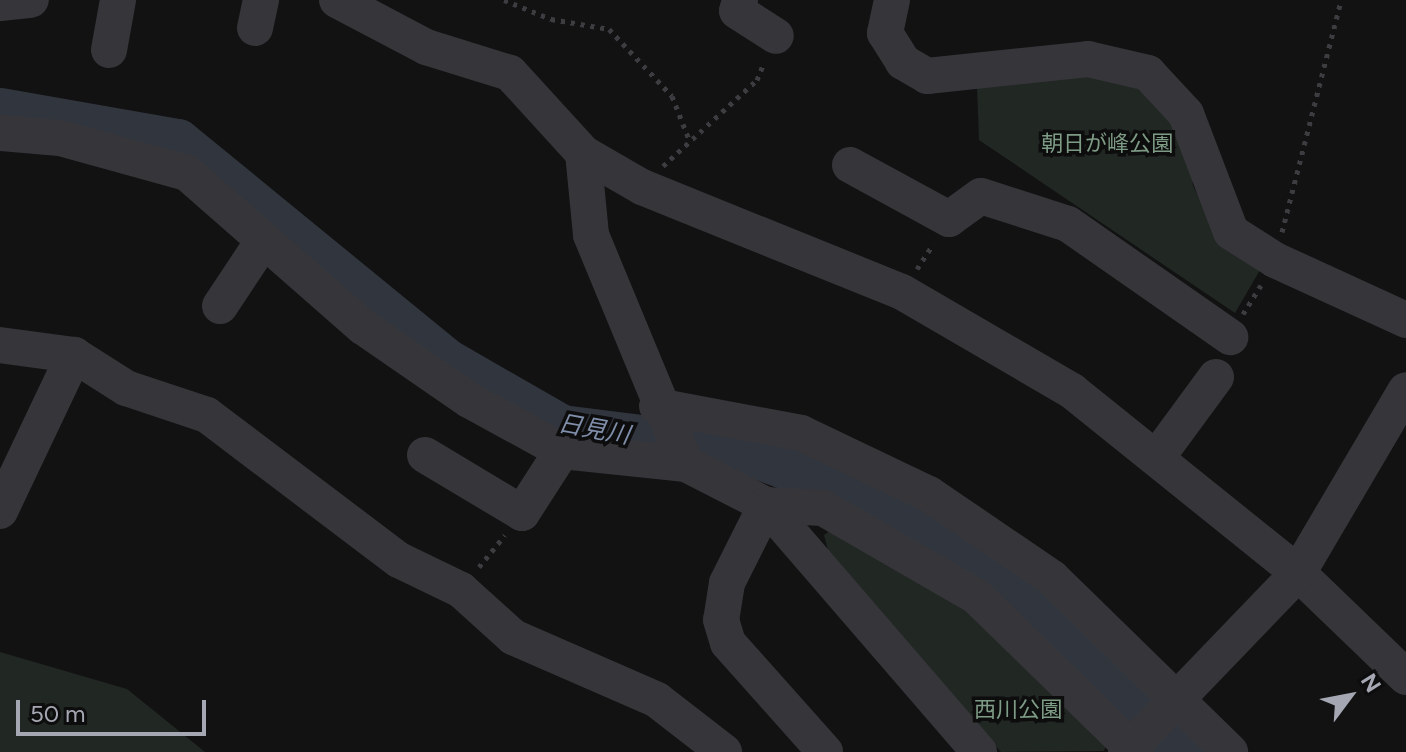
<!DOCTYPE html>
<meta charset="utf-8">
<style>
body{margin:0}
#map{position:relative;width:1406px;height:752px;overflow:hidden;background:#121213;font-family:Figtree,"Noto Sans JP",sans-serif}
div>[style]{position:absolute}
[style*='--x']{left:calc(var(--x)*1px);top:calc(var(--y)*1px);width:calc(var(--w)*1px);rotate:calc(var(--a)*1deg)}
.green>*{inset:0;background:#212723}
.river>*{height:46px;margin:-23px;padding:0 23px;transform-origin:23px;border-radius:23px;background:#31363e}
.path>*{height:5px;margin-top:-2.5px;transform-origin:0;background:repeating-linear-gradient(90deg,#3c3c41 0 4px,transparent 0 10px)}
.minor>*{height:36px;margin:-18px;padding:0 18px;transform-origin:18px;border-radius:18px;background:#36363a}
span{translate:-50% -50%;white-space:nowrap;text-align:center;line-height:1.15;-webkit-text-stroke:7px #0d0d0e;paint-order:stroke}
.park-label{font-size:22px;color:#7e9b85}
.water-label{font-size:24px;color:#808fa9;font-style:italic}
.north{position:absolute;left:1310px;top:656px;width:80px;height:80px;-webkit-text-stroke:6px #0d0d0e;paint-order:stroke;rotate:58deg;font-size:22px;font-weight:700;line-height:32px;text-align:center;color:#a5a7b2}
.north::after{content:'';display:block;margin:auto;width:28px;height:36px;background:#a5a7b2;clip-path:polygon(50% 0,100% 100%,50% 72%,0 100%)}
.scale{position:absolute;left:16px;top:700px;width:190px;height:36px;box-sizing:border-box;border:4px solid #a5a7b2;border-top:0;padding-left:10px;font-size:24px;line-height:28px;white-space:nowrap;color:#a5a7b2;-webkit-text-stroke:6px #0d0d0e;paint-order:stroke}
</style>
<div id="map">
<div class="green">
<div style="clip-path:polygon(1095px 71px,1140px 83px,1188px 146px,1193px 186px,1218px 233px,1260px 270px,1235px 313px,979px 140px,977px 86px)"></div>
<div style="clip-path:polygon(835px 527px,973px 610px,1108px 740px,1104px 751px,1001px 752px,830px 558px,824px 535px)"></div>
<div style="clip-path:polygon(0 652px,127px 689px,205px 752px,0 752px)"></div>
</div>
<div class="river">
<div style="--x:0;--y:111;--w:181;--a:9.9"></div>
<div style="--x:178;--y:142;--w:348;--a:39.3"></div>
<div style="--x:447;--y:362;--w:133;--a:29.9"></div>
<div style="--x:562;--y:428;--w:183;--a:7.2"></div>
<div style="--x:744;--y:451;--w:138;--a:20.4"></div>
<div style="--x:873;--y:499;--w:187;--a:33.7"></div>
<div style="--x:1029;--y:603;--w:216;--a:43.5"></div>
</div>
<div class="path">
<div style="--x:504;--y:0;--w:51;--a:22"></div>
<div style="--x:551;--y:19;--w:59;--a:9.8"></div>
<div style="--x:609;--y:29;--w:92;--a:46.8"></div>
<div style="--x:672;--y:96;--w:49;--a:68.6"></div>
<div style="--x:663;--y:166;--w:127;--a:-42.5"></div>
<div style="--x:757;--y:80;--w:18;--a:-68"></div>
<div style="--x:1282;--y:232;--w:239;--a:-75.7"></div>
<div style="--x:917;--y:269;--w:30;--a:-57"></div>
<div style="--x:1243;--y:314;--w:34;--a:-58"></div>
<div style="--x:479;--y:567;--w:41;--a:-50.9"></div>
</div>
<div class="minor">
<div style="--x:337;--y:0;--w:101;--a:27.8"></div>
<div style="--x:426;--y:47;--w:88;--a:17.2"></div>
<div style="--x:510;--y:73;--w:108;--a:47.6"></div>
<div style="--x:583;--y:153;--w:68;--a:30"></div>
<div style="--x:642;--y:187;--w:280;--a:22"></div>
<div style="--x:902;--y:292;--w:197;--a:30.2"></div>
<div style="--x:1072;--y:391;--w:290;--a:38.8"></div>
<div style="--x:1298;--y:573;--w:150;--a:43.9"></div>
<div style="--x:740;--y:0;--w:11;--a:105"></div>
<div style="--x:737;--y:11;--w:46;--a:32.7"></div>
<div style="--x:892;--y:0;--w:34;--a:102"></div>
<div style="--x:885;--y:33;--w:34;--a:58"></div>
<div style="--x:903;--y:62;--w:28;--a:30"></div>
<div style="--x:927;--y:76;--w:162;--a:-6"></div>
<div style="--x:1088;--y:59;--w:62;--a:13.1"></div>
<div style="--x:1148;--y:73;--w:56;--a:47.2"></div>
<div style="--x:1186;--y:114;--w:126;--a:69.1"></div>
<div style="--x:1231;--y:232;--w:52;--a:32.5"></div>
<div style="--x:1275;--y:260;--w:144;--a:24.6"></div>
<div style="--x:0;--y:3;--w:31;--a:-6"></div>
<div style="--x:255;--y:28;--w:29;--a:-78"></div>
<div style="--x:109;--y:50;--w:51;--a:-79.8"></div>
<div style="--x:0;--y:133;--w:60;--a:4.8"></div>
<div style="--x:60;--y:138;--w:132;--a:15.4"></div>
<div style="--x:187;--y:173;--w:234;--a:41.2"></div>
<div style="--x:363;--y:327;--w:129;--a:34.6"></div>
<div style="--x:469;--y:400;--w:106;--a:28.7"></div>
<div style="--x:562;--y:451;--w:125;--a:6"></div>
<div style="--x:686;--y:464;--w:90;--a:27.1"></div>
<div style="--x:766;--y:505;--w:326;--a:49.2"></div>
<div style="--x:583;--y:153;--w:82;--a:84.4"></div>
<div style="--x:591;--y:235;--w:248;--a:67.5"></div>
<div style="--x:850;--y:165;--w:113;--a:28.6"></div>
<div style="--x:949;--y:219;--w:39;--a:-36"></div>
<div style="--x:981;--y:196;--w:91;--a:17.8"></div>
<div style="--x:1068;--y:224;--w:198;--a:34.9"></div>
<div style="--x:220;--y:306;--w:74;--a:-56.5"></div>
<div style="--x:0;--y:345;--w:75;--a:7.7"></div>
<div style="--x:74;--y:355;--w:62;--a:32.4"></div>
<div style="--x:126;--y:388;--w:85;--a:18.4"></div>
<div style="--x:207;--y:415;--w:241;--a:37.1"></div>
<div style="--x:399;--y:560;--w:69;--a:25.8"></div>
<div style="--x:461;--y:590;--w:70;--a:42.1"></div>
<div style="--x:513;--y:637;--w:157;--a:23.6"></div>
<div style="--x:657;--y:700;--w:85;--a:37.8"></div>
<div style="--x:657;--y:406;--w:147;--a:10.6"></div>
<div style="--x:801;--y:433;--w:142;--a:25.5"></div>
<div style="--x:929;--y:494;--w:149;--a:34.3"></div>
<div style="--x:1052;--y:578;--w:249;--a:44.3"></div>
<div style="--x:425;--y:455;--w:113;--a:30.9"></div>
<div style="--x:522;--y:513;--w:74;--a:-57.2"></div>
<div style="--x:1158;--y:456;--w:98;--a:-53.7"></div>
<div style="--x:766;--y:505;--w:57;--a:3"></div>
<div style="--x:823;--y:508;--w:178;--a:30"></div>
<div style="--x:977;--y:597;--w:222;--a:44.3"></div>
<div style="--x:766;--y:505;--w:87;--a:116.6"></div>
<div style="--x:727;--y:583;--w:37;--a:99"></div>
<div style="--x:721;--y:620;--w:24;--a:73"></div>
<div style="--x:728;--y:643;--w:146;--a:48.3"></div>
<div style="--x:0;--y:511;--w:173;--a:-64.6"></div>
<div style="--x:1126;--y:752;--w:248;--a:-46.1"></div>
<div style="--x:1298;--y:573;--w:212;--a:-59.5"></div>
</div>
<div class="park-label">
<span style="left:1107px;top:144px">朝日が峰公園</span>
<span style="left:1018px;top:710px">西川公園</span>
</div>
<div class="water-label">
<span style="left:594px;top:429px;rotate:10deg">日見川</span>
</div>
<div class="north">N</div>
<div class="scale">50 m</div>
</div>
